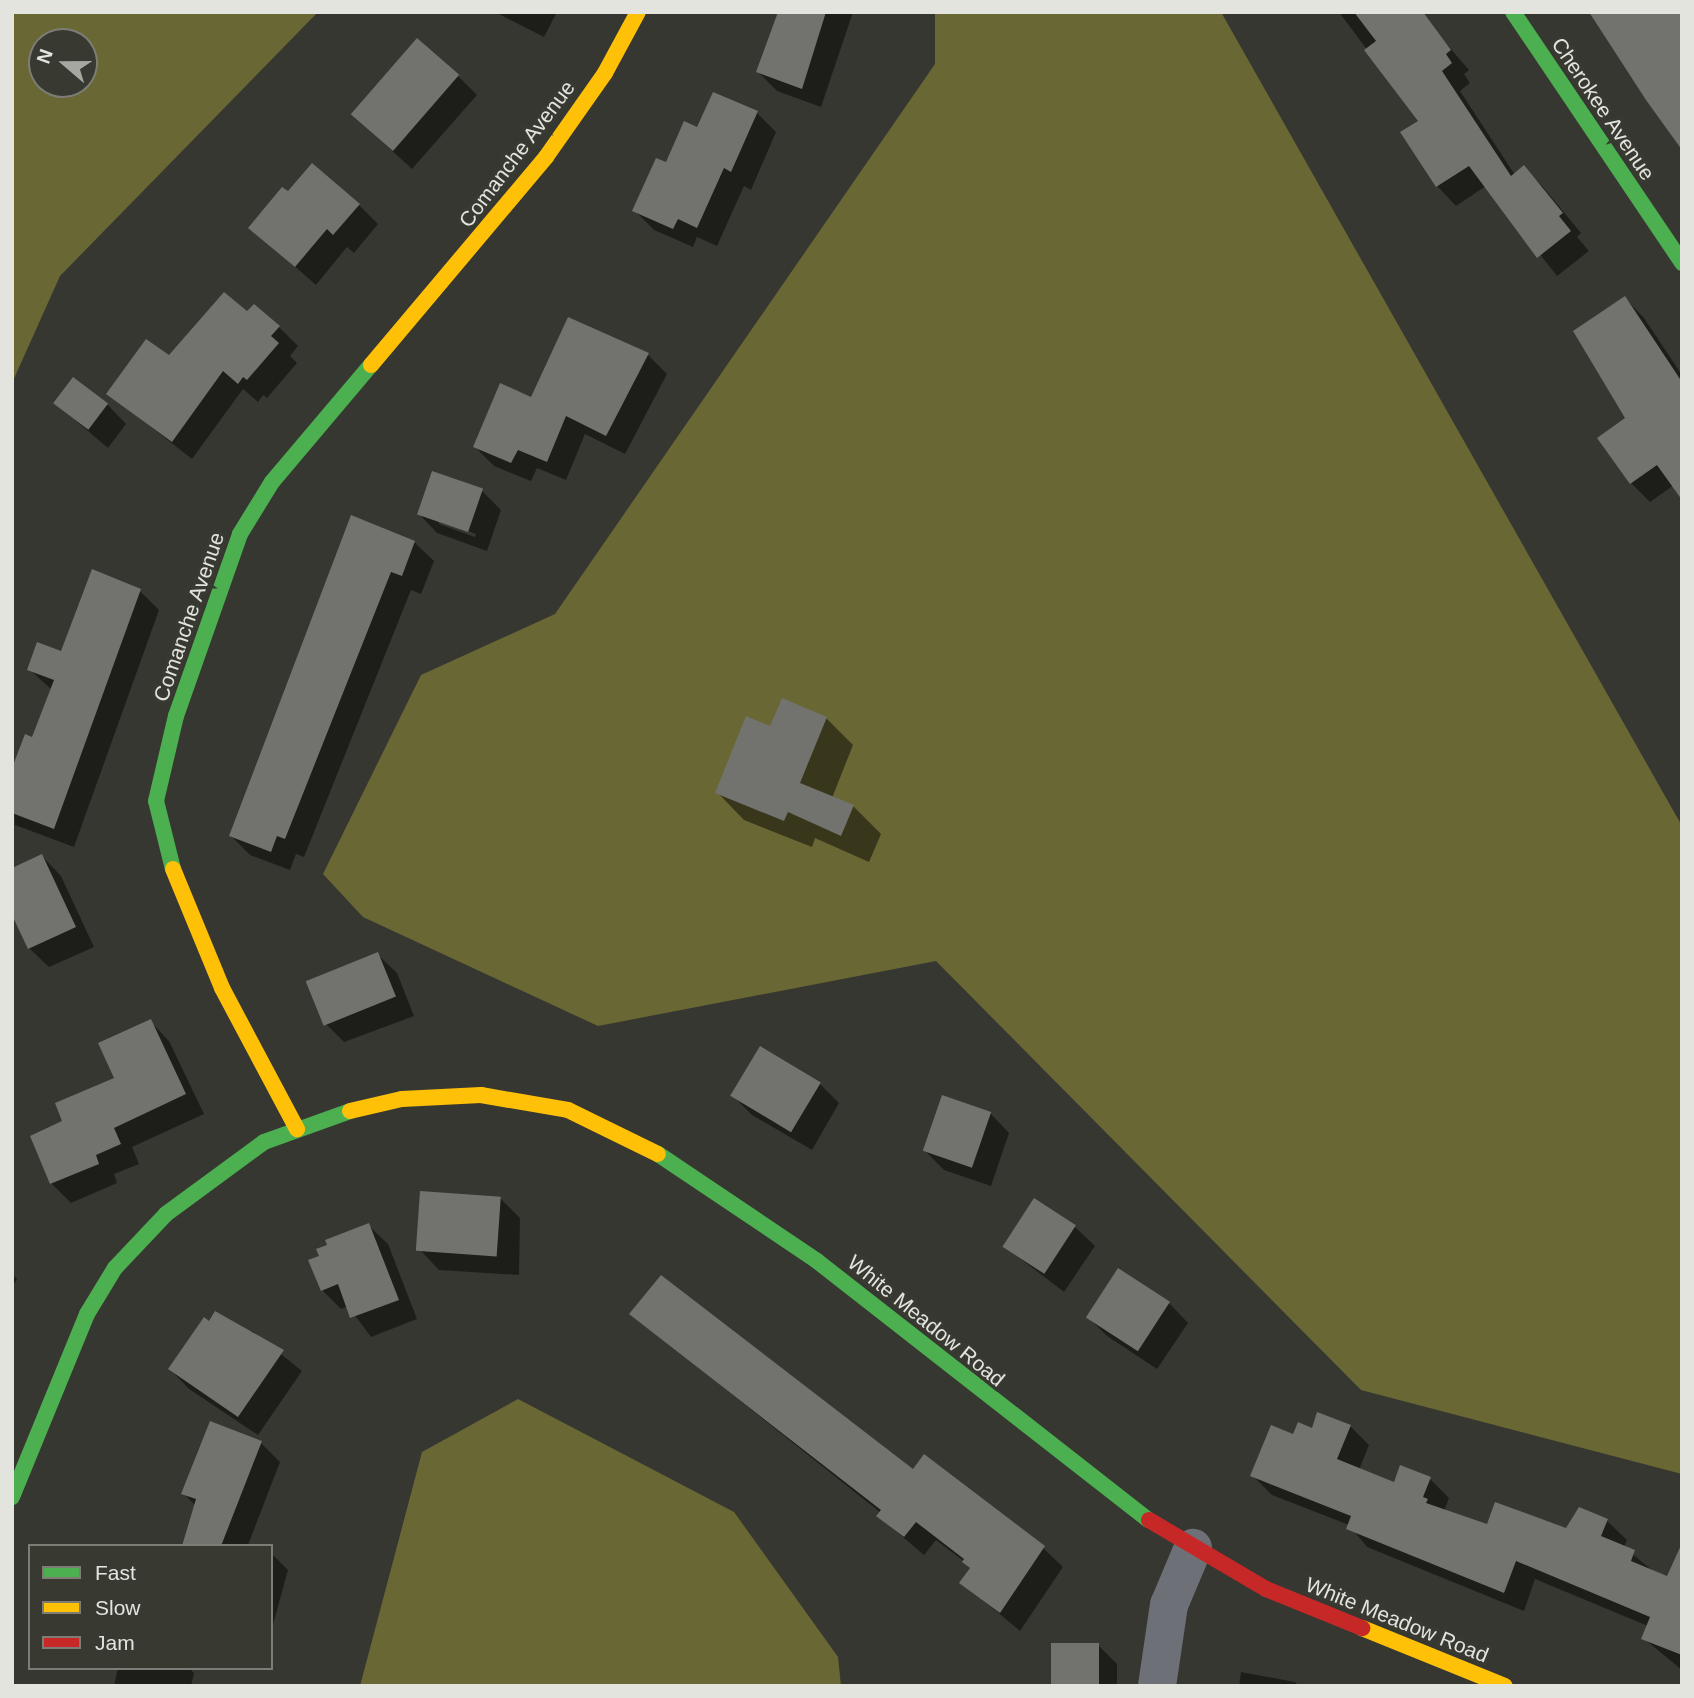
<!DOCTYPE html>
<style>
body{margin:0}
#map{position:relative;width:1694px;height:1698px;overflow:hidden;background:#373732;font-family:Arial,sans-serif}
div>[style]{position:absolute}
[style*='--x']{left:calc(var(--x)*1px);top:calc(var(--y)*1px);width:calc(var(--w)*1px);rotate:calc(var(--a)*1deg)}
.forest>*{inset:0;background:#696734}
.shadow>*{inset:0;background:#0007}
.building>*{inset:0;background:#72726e;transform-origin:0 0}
.street>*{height:38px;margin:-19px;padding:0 19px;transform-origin:19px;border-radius:19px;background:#6e7077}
.fast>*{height:16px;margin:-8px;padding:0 8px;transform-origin:8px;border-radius:8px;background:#4caf50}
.slow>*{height:16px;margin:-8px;padding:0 8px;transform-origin:8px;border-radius:8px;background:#ffc107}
.jam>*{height:16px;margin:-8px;padding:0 8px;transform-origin:8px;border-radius:8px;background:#c62828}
span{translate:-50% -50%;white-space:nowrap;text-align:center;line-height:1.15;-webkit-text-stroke:7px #383930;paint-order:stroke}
.street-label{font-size:21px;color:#e4e4df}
.frame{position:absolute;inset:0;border:14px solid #e4e4df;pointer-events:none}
.legend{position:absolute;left:28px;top:1544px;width:245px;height:126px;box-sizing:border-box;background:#383930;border:2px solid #7d7d76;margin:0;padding:9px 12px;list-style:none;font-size:21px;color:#e4e4df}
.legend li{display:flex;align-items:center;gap:14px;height:35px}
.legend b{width:35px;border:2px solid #7d7d76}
.north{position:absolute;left:28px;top:28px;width:70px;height:70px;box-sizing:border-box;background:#383930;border:2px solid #7d7d76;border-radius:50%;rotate:290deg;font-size:19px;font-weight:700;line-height:28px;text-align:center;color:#e4e4df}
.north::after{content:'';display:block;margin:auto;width:24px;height:32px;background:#a7a7a2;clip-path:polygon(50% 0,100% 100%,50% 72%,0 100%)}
</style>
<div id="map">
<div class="forest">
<div style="clip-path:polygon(evenodd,12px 12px,318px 12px,60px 276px,12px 383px,12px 12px,42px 42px,84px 42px,84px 84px,42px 84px,42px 42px)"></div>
<div style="clip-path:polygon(935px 12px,1221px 12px,1682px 826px,1682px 1474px,1361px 1390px,936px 961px,598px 1026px,363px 917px,323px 874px,421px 675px,555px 614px,935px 64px)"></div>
<div style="clip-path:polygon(518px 1399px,734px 1512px,838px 1657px,841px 1686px,360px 1686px,422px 1452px)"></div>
</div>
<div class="shadow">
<div style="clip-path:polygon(495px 12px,557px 12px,544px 37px)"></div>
<div style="clip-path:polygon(780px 12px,853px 12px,821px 107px,777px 91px,758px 72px)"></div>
<div style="clip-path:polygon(1339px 12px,1419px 12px,1469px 70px,1464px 74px,1470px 83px,1460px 91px,1515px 175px,1524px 168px,1543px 187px,1581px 233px,1577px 237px,1589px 251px,1557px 276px,1486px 186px,1456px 206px,1437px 186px,1420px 121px)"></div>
<div style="clip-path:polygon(458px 76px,477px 95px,412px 169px,352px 114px)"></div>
<div style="clip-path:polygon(757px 113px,776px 132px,751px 190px,744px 186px,717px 246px,697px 237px,693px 247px,654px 230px,634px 210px,667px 165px)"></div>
<div style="clip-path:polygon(359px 205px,378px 224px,354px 253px,347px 247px,316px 285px,251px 228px)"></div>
<div style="clip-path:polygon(1625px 298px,1644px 318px,1682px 375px,1682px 497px,1674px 485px,1650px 502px,1631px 483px)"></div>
<div style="clip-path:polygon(247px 314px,279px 327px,298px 346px,290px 356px,297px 363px,267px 398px,263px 395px,258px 402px,243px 389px,192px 459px,109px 394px)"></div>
<div style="clip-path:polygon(648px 355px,667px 374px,625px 454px,585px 434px,566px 480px,537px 468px,531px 481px,494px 466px,475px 447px,532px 399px)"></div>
<div style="clip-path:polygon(55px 403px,107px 404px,126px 424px,108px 448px)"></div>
<div style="clip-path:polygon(evenodd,482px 491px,501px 510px,487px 551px,437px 533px,418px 513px,482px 491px,439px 520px,476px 534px,475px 537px,439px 524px,439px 520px)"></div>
<div style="clip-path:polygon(352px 517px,414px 542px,434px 561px,421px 594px,411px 590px,304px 857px,296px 854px,290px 870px,250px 855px,231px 836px)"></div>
<div style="clip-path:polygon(140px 591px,159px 610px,74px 847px,15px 825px,12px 768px,34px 740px,52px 690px,29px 669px,62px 653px)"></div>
<div style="clip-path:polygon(826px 718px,853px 745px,832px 798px,853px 806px,881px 834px,869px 862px,815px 838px,812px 847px,744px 820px,717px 792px,771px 728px)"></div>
<div style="clip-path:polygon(42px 856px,61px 876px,94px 947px,49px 967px,29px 948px)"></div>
<div style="clip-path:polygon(377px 954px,397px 973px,414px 1016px,344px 1042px,324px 1022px)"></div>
<div style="clip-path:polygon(150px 1021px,169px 1041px,204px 1114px,132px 1147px,139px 1164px,114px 1174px,117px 1183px,71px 1203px,51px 1183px)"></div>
<div style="clip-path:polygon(820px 1084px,839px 1103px,812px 1150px,752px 1115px,733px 1096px)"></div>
<div style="clip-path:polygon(990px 1113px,1009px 1133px,991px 1186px,944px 1170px,925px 1151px)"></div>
<div style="clip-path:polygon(421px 1193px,500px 1198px,520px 1218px,519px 1275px,439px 1270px,420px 1250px)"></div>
<div style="clip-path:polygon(1035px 1200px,1075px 1227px,1095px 1246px,1064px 1292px,1004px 1246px)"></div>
<div style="clip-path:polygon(368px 1225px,388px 1244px,417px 1319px,371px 1337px,348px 1306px,341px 1309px,322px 1290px,321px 1257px,329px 1246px)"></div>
<div style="clip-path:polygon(12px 1274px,17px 1279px,12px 1287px)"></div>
<div style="clip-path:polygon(1169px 1303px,1188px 1323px,1157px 1369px,1107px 1336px,1088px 1317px)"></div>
<div style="clip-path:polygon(631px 1314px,1043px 1548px,1063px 1567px,1020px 1631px,961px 1582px,971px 1569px,965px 1562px,936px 1540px,924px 1555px,878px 1516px,881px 1513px)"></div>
<div style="clip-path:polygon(252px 1331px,302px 1371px,258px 1435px,189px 1389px,170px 1369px)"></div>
<div style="clip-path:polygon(1350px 1426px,1369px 1445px,1359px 1470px,1395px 1484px,1430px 1479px,1449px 1498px,1444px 1511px,1488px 1526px,1567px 1530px,1580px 1509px,1607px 1521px,1627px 1540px,1624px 1547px,1653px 1571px,1682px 1584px,1682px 1670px,1643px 1638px,1648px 1626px,1535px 1579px,1524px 1611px,1367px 1547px,1349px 1525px,1272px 1495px,1253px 1476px,1294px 1436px)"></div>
<div style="clip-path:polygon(261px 1443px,280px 1462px,248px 1545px,252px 1546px,184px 1546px,196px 1506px,183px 1493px)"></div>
<div style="clip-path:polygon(271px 1553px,288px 1570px,271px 1632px)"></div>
<div style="clip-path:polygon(1098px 1645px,1117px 1664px,1117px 1686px,1052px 1686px)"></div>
<div style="clip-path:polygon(118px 1668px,189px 1668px,194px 1673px,191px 1686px,114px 1686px)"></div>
<div style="clip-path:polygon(1241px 1672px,1295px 1682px,1298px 1686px,1239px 1686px)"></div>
</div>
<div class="building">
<div style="clip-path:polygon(778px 12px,826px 12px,802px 89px,756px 72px)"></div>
<div style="clip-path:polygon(1354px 12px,1423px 12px,1451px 50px,1446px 54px,1452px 63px,1442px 71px,1511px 176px,1524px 165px,1563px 213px,1559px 216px,1571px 231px,1537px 258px,1469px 166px,1436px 187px,1400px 132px,1418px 121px,1364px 50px,1376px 41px)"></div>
<div style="clip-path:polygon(1589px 12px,1682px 12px,1682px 150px,1646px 100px)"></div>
<div style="left:417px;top:38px;width:56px;height:101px;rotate:41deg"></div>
<div style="clip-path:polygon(713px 92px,758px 111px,731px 172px,724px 168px,697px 228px,678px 219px,673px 229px,632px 211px,656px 158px,666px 162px,684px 121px,697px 127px)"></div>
<div style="clip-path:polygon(312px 163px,360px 204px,333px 235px,327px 229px,295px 267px,248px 228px,282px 187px,288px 191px)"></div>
<div style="clip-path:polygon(224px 292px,247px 311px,254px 304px,280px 326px,271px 336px,279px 343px,247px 380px,243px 377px,238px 384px,223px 371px,172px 442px,106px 394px,146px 339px,169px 355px)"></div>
<div style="clip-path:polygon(1625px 296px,1682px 382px,1682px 500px,1657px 465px,1630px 484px,1597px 438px,1625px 418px,1573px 331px)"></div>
<div style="clip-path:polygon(568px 317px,649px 353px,606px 436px,566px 416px,547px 462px,518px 450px,511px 463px,473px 447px,500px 383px,531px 397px)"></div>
<div style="left:73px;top:377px;width:44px;height:33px;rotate:37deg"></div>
<div style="left:432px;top:471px;width:54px;height:46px;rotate:19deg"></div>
<div style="clip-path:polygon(351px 515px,415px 541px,402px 576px,391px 572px,285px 839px,277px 836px,271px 852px,229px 836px)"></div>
<div style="clip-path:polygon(92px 569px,141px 589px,54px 829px,12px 813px,12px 768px,25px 734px,32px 737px,54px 680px,27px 670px,37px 642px,61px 651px)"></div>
<div style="clip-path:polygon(782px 698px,827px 717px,800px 783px,854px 805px,841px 836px,788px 812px,784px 821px,715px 793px,746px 716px,770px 726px)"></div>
<div style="clip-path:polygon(42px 854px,76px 927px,28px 949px,12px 915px,12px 868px)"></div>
<div style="left:378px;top:952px;width:48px;height:78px;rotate:68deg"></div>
<div style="clip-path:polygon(151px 1019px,186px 1094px,114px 1128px,121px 1144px,96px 1155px,99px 1164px,50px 1184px,30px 1136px,62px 1121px,55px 1103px,114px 1078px,98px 1043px)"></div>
<div style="left:760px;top:1046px;width:71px;height:58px;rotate:31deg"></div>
<div style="left:942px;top:1095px;width:52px;height:59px;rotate:19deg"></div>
<div style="left:420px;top:1191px;width:81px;height:60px;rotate:4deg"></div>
<div style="left:1034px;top:1198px;width:50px;height:58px;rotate:33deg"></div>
<div style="clip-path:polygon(369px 1223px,399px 1300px,350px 1318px,338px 1284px,321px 1291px,308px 1260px,319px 1256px,316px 1249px,327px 1245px,325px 1240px)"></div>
<div style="left:1118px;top:1268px;width:62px;height:59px;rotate:33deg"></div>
<div style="clip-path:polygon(661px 1275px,913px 1469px,924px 1454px,1045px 1546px,1000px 1613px,959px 1583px,970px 1568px,962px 1562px,964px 1559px,916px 1522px,904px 1537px,876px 1516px,881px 1510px,629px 1314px)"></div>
<div style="clip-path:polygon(215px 1311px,284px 1350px,238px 1417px,168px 1369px,204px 1317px,209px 1321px)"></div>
<div style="clip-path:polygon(1317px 1412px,1351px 1425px,1337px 1459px,1394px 1482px,1400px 1465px,1431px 1477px,1423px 1497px,1428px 1499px,1426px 1503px,1487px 1524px,1495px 1502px,1566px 1528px,1579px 1507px,1608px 1519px,1601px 1536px,1635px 1550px,1631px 1561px,1667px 1576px,1682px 1543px,1682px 1655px,1641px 1639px,1650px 1617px,1516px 1561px,1504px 1593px,1346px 1529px,1351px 1516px,1250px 1476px,1271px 1425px,1293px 1434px,1298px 1422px,1312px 1428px)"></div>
<div style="clip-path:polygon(210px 1421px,262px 1441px,221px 1546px,182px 1546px,196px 1499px,181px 1494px)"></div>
<div style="left:1051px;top:1643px;width:48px;height:43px"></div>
</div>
<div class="street">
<div style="--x:1157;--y:1686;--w:82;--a:-81.6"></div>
<div style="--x:1169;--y:1605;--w:62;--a:-67.2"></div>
</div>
<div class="fast">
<div style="--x:1513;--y:12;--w:303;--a:56"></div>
<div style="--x:173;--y:869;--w:70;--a:-104"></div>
<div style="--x:156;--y:801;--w:87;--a:-76.8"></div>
<div style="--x:176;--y:716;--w:193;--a:-70.6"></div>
<div style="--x:240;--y:534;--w:61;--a:-58.4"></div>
<div style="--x:272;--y:482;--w:153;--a:-49.8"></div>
<div style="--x:658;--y:1154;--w:192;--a:33.9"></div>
<div style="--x:817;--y:1261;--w:421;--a:38"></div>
<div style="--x:12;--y:1497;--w:198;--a:-67.7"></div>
<div style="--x:87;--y:1314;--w:54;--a:-58.7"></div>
<div style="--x:115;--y:1268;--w:74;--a:-46.6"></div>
<div style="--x:166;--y:1214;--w:122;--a:-36.3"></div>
<div style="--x:264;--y:1142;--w:91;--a:-19.8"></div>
</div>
<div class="slow">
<div style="--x:371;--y:365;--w:272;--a:-49.9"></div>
<div style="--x:546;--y:157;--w:103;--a:-54.9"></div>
<div style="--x:605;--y:73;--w:69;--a:-61.6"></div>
<div style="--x:173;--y:869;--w:129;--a:67.6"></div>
<div style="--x:222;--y:988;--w:160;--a:62"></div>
<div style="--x:350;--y:1111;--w:53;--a:-13"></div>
<div style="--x:402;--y:1099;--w:79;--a:-2.9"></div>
<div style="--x:481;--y:1095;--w:88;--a:9.8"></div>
<div style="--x:568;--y:1110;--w:100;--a:26.1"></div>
<div style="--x:1362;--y:1628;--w:154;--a:22.1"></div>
</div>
<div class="jam">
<div style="--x:1149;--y:1520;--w:136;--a:30.5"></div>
<div style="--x:1266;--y:1589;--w:104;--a:22.1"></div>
</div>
<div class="street-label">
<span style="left:1603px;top:109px;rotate:56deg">Cherokee Avenue</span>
<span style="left:517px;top:154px;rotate:-53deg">Comanche Avenue</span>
<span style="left:189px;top:617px;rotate:-71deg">Comanche Avenue</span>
<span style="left:926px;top:1321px;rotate:39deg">White Meadow Road</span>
<span style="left:1397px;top:1620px;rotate:22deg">White Meadow Road</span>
</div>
<div class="frame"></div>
<ul class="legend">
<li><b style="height:9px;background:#4caf50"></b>Fast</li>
<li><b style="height:9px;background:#ffc107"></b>Slow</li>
<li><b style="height:9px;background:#c62828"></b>Jam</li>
</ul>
<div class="north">N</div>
</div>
